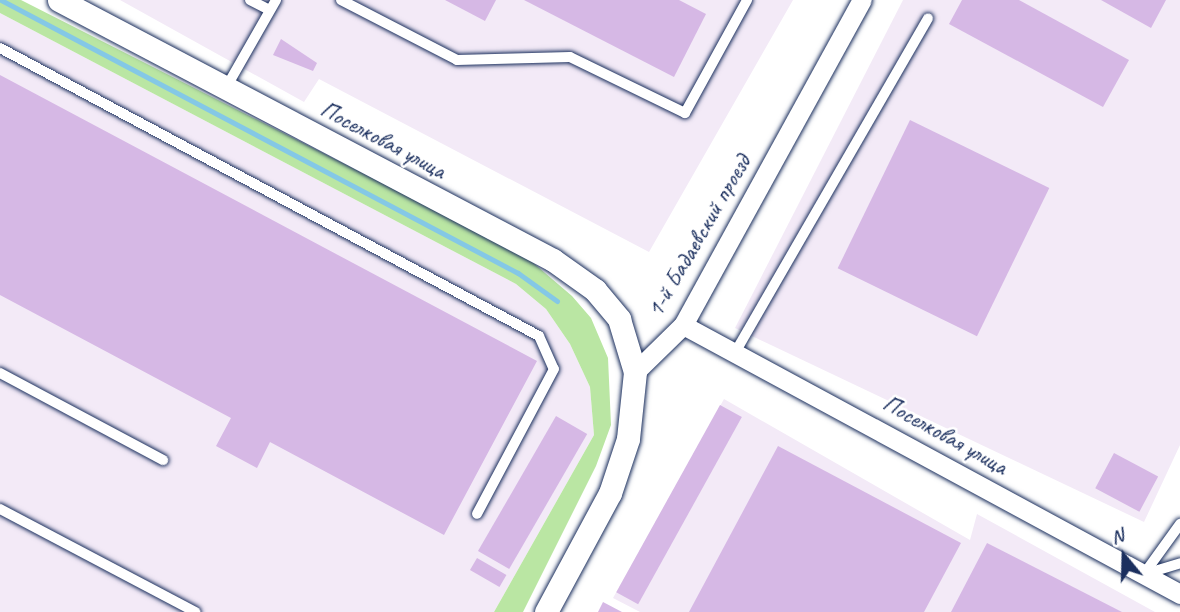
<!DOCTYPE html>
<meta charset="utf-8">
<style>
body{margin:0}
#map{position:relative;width:1180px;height:612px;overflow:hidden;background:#fff;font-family:Caveat,sans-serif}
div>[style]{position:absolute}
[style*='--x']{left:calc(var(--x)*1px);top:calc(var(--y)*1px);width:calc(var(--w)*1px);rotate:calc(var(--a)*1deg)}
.built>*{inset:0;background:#f3eaf7}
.green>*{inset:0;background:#bae6a3}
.stream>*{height:5px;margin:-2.5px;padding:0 2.5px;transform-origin:2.5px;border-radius:2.5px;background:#84c8e6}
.building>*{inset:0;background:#d6b8e5;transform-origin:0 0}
.roads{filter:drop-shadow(0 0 2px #1b2f5e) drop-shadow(0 0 2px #1b2f5e)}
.service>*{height:10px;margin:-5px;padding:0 5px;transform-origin:5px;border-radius:5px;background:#fff}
.minor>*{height:19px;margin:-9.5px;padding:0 9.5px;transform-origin:9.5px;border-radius:9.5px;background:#fff}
.tertiary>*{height:23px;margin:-11.5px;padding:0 11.5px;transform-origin:11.5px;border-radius:11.5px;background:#fff}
span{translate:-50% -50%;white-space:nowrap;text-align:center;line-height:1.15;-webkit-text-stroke:5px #fff;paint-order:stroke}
.street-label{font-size:24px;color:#1b2f5e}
.north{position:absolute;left:1089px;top:521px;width:70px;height:70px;-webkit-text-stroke:5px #fff;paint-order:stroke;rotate:341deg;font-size:19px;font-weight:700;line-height:28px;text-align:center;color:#1b2f5e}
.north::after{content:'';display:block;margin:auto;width:24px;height:32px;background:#1b2f5e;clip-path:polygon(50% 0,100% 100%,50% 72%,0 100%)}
</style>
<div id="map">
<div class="built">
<div style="clip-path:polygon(120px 0,793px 0,649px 252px,319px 79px,304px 102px)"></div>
<div style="clip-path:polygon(903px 0,1180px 0,1180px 445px,1144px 522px,735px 328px)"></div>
<div style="clip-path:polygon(0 13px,516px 284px,546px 309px,570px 344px,590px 387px,594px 435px,494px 612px,0 612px)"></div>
<div style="clip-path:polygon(724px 399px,970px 540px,977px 514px,1155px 612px,640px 612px,613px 598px)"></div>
</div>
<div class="green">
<div style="clip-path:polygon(0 0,21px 0,524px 255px,572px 296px,591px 318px,608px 358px,611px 425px,596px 466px,523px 612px,494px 612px,594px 435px,590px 387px,570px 344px,546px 309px,516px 284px,0 13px)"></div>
</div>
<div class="stream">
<div style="--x:1;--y:0;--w:585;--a:27.84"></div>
<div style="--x:518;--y:273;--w:48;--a:35.7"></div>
</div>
<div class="building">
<div style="clip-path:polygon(445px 0,496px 0,485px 21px)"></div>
<div style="clip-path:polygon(524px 0,679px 0,706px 14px,674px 77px)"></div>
<div style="clip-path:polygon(962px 0,1019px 0,1129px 60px,1103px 107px,949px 24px)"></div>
<div style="clip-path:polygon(1101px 0,1166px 0,1151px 28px)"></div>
<div style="clip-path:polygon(281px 39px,317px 63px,313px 71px,273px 55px)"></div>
<div style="clip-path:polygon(0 75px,537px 361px,444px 535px,270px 442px,257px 468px,216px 446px,231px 418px,0 295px)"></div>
<div style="left:910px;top:120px;width:155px;height:165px;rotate:26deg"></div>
<div style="left:720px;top:405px;width:25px;height:214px;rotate:29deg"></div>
<div style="left:556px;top:416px;width:36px;height:156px;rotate:30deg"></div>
<div style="clip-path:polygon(778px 446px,961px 543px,924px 612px,689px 612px)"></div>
<div style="left:1114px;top:453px;width:50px;height:40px;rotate:28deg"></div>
<div style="clip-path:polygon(987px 543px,1122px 612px,951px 612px)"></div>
<div style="left:477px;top:558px;width:34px;height:14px;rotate:30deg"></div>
<div style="clip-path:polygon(603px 602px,622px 612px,598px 612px)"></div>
</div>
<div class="roads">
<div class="service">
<div style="--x:250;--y:0;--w:22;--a:27"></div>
<div style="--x:341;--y:0;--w:131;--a:27.3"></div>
<div style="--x:457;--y:60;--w:113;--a:-1.5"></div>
<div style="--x:570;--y:57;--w:128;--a:26"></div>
<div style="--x:685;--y:113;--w:129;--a:-61.2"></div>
<div style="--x:0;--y:48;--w:611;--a:28.12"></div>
<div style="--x:539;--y:336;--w:36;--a:66"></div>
<div style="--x:554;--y:369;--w:164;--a:118"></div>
<div style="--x:227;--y:86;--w:99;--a:-60.3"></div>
<div style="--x:736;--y:351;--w:384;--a:-60"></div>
<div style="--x:0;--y:373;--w:185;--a:28.1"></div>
<div style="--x:0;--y:509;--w:221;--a:27.8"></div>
<div style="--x:1144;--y:574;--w:62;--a:-54.2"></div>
<div style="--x:1145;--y:574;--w:37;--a:-17"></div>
</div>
<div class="minor">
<div style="--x:683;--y:325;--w:565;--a:28.42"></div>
<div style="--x:635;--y:372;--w:67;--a:-44.4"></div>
<div style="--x:683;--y:325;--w:371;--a:-61.2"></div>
</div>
<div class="tertiary">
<div style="--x:59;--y:0;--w:558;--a:27.76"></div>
<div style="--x:553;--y:260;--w:52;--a:35.5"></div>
<div style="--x:595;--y:290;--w:38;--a:50"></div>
<div style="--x:619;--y:319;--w:55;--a:73.2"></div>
<div style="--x:635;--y:372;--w:67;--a:96"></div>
<div style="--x:628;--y:439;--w:57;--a:108.4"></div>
<div style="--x:610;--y:493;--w:135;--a:118.3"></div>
</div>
</div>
<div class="street-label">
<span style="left:383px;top:140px;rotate:28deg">Поселковая улица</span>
<span style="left:699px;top:236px;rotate:-60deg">1-й Бадаевский проезд</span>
<span style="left:945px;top:435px;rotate:29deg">Поселковая улица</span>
</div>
<div class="north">N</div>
</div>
